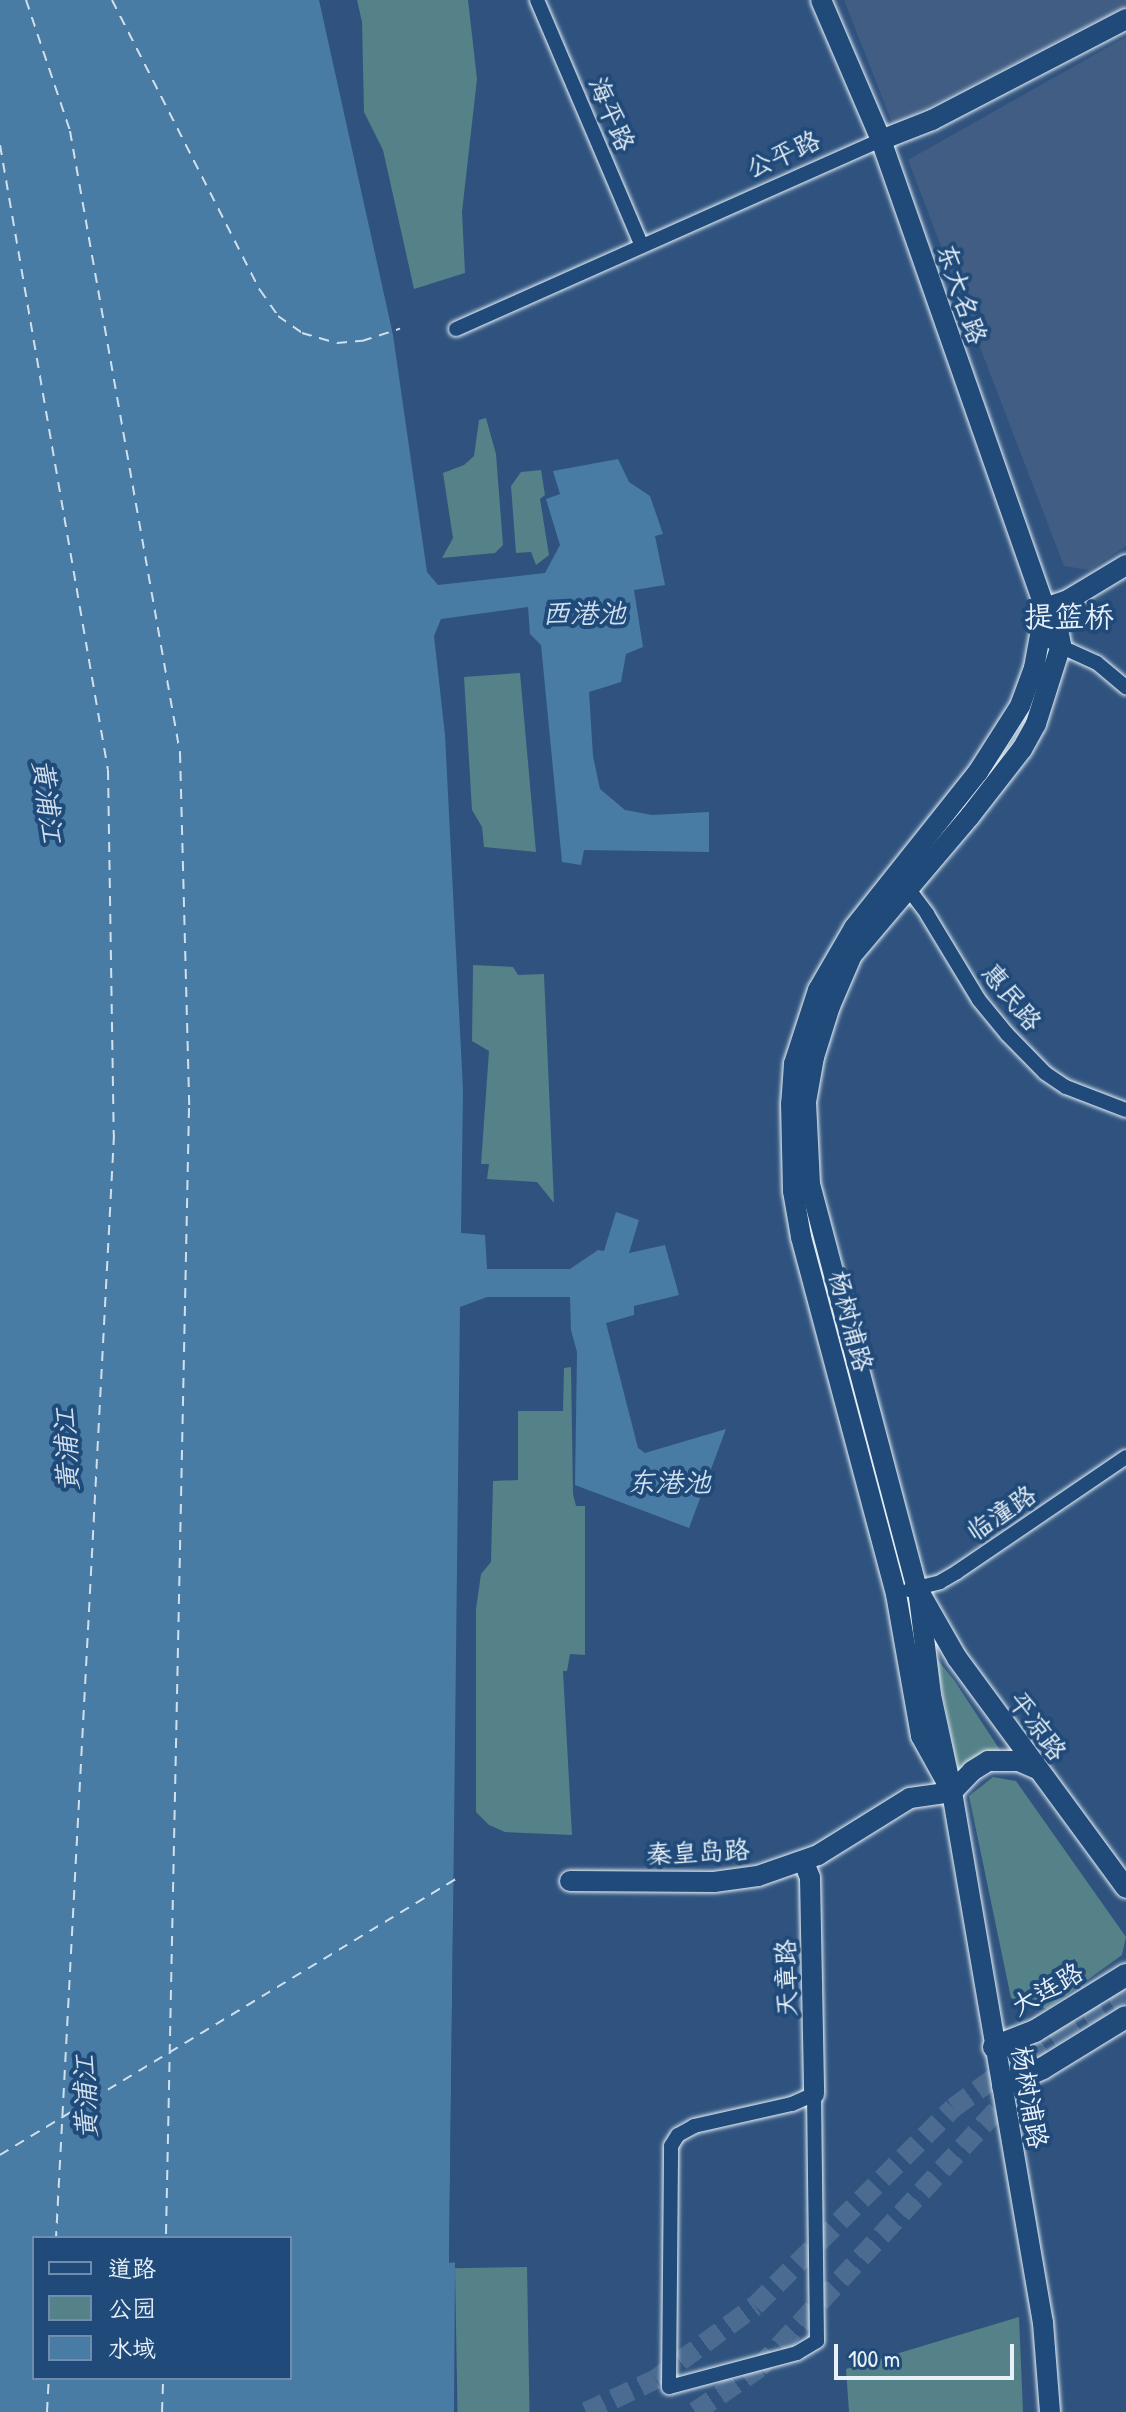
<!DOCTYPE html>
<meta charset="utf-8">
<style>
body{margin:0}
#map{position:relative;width:1126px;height:2412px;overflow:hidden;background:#2f537e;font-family:"Patrick Hand","LXGW WenKai TC",sans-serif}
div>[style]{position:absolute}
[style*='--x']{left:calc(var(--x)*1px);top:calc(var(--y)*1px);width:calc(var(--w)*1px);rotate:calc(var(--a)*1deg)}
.built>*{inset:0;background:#425d83}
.green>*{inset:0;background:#558189;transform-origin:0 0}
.water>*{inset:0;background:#487ca5}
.pier>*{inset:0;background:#2f537e}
.ferry>*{height:2px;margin-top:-1px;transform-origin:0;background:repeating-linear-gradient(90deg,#d0dfec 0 10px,transparent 0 18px)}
.secondary-tunnel>*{height:20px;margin-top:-10px;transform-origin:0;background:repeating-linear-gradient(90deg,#4b6b90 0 20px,transparent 0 30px)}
.roads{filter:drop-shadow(0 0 2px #e8f1f8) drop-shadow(0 0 2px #e8f1f8)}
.street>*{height:14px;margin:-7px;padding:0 7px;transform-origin:7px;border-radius:7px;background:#1f4a7a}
.secondary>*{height:20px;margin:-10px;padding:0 10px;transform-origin:10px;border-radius:10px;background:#1f4a7a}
.primary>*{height:22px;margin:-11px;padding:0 11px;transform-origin:11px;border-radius:11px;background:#1f4a7a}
span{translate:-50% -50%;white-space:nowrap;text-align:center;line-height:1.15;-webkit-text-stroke:8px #1f4a7a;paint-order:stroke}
.street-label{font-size:26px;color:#e8f1f8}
.water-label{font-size:28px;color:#d0dfec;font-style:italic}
.quarter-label{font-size:30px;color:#e8f1f8}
.legend{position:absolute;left:32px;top:2236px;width:260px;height:144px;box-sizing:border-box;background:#1f4a7a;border:2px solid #6f8dac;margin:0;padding:10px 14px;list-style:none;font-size:24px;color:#e8f1f8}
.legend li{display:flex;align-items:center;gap:16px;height:40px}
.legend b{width:40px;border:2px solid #6f8dac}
.scale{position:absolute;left:834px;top:2344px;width:180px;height:36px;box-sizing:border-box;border:4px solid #e8f1f8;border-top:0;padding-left:10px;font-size:24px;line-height:28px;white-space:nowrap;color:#e8f1f8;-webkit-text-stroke:6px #1f4a7a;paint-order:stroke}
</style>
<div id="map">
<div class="built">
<div style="clip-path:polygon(844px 0,1126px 0,1126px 6px,893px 125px)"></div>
<div style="clip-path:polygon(1126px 37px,1126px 546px,1089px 570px,1064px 566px,908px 160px)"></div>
</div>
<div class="green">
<div style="clip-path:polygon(357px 0,468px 0,477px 79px,462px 212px,465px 273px,414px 289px,383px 150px,364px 112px,362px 22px)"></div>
<div style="clip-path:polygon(486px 418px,496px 454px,503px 545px,495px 553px,442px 558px,453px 538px,443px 473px,464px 465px,474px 456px,479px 420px)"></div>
<div style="clip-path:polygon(541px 470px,545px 495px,540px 499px,549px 555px,536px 565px,531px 552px,516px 553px,511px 486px,521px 472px)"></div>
<div style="clip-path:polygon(520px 673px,536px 852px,484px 847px,482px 827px,472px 810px,464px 677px)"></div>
<div style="clip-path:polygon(473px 965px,513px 967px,518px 975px,544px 974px,554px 1203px,537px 1182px,487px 1179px,489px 1164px,481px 1164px,489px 1051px,472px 1041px)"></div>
<div style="clip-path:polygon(571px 1367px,573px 1494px,576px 1506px,585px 1506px,585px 1655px,570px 1654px,567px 1671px,563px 1671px,572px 1835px,505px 1832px,489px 1825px,476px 1812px,476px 1609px,481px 1574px,491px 1562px,493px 1481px,518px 1480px,518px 1411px,563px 1411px,564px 1368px)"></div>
<div style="clip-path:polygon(935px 1657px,954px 1680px,1002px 1753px,958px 1770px)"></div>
<div style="clip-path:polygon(993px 1777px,1016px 1781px,1126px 1937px,1122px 1955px,1047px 2009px,1011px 1998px,969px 1796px)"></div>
<div style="left:527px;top:2267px;width:145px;height:72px;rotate:89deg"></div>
<div style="clip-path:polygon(1019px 2317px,1023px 2412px,849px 2412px,846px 2369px)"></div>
</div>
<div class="water">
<div style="clip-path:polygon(evenodd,0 0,319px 0,393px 335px,427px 572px,438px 585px,545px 573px,560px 545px,546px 499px,560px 494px,553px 471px,618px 459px,629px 482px,650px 496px,663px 534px,655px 536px,665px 585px,634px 590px,643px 647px,626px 654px,621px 682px,589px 692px,593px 756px,600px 789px,625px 810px,652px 815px,709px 812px,709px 852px,584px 850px,581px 865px,562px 862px,541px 645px,530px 634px,528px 607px,441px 619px,434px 636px,445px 735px,463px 1090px,461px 1233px,485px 1235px,487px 1269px,570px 1269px,598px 1250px,604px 1251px,616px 1212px,639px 1220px,629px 1253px,665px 1245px,679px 1295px,634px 1306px,634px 1315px,606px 1323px,638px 1448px,645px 1453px,726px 1429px,689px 1528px,575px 1485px,577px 1352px,571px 1330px,570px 1297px,487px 1297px,460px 1307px,449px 2262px,455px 2262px,454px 2412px,0 2412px,0 0,34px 2238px,290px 2238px,290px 2378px,34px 2378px,34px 2238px)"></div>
</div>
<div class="pier">
<div style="clip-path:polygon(457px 1924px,453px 2258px,459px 2262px,449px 2263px,453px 1925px)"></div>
</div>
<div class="ferry">
<div style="--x:26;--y:0;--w:138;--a:71.4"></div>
<div style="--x:70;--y:131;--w:632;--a:79.97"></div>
<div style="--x:180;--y:753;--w:355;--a:88.5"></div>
<div style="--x:189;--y:1108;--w:1130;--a:91.17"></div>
<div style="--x:112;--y:0;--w:326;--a:63"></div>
<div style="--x:260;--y:290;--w:32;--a:55"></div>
<div style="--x:278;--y:316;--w:29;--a:35"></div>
<div style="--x:302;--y:333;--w:36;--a:16"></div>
<div style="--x:337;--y:343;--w:25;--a:-5"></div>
<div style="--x:362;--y:341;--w:40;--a:-18"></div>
<div style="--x:0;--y:145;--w:634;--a:80.2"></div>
<div style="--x:108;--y:770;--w:365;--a:89.1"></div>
<div style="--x:114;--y:1135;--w:1105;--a:93.01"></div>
<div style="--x:0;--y:2155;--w:537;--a:-31.2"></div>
<div style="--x:47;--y:2412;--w:34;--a:-87"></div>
<div style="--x:162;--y:2412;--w:34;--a:-88"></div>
</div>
<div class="secondary-tunnel">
<div style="--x:586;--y:2412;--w:77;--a:-25.2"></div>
<div style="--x:656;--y:2379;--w:123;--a:-36.4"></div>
<div style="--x:755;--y:2306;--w:280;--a:-45"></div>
<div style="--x:953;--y:2108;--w:130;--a:-35.9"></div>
<div style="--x:1058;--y:2032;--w:79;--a:-31.1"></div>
<div style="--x:695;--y:2412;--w:78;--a:-34.5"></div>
<div style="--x:759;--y:2368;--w:374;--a:-47.3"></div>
</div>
<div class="roads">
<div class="street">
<div style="--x:537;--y:0;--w:267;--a:66.9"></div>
<div style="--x:456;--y:329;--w:465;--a:-24"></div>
<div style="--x:1053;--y:643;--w:48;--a:24.4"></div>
<div style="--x:1097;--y:663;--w:38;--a:40"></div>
<div style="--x:904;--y:883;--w:39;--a:53"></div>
<div style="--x:927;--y:914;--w:100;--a:58.8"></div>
<div style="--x:979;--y:1000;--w:44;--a:50.5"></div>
<div style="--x:1007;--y:1034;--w:54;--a:45.7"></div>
<div style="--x:1045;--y:1073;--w:25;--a:34"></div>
<div style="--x:1066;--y:1087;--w:64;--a:21"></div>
<div style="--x:909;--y:1590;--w:32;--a:-14"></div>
<div style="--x:940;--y:1582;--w:20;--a:-30"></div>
<div style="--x:957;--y:1572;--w:204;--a:-34.2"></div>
<div style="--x:814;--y:2094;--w:247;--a:89.3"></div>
<div style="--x:817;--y:2341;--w:23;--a:149"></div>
<div style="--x:797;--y:2353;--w:132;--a:165.1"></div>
<div style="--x:669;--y:2387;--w:241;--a:-89.5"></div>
<div style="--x:671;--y:2146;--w:13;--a:-58"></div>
<div style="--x:678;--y:2135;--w:18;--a:-29"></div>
<div style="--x:694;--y:2126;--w:100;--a:-12.7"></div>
<div style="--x:792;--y:2104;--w:24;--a:-24"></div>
</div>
<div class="secondary">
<div style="--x:821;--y:0;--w:152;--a:66.8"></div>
<div style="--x:881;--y:140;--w:496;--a:70.7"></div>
<div style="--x:1045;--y:608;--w:61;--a:100.4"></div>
<div style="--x:1034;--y:668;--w:40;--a:110.2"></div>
<div style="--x:1020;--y:706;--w:78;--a:122.5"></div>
<div style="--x:978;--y:772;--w:199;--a:128.5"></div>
<div style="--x:854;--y:928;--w:72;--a:120.1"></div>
<div style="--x:818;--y:990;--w:78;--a:108"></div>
<div style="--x:794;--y:1064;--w:39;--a:94"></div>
<div style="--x:791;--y:1103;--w:88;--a:88.7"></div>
<div style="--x:793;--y:1191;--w:47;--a:80.1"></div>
<div style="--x:801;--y:1237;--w:369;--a:75.1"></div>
<div style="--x:896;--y:1594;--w:144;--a:80"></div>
<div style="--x:921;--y:1736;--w:64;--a:61"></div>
<div style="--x:881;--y:140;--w:55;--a:-21.4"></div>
<div style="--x:932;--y:120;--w:219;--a:-27.5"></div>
<div style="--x:1045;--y:608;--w:16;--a:45"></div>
<div style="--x:1056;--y:619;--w:26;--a:79"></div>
<div style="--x:1061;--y:645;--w:83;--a:107.6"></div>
<div style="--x:1036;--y:724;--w:29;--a:119"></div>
<div style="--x:1022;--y:749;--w:85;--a:127.8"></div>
<div style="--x:970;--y:816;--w:182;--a:130.3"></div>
<div style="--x:852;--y:955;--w:56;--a:113.3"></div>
<div style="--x:830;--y:1006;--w:53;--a:107.4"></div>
<div style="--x:814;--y:1057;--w:46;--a:100.1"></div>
<div style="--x:806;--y:1102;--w:82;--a:87.2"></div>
<div style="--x:810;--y:1184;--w:427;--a:75.2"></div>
<div style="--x:919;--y:1597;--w:99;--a:83"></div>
<div style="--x:931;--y:1695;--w:99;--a:77.8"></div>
<div style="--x:952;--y:1792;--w:539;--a:80.28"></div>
<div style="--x:1043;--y:2323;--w:89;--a:85.5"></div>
<div style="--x:1045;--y:608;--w:24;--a:-19"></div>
<div style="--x:1068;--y:600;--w:68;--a:-31.1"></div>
<div style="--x:921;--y:1595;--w:73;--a:60.3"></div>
<div style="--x:957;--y:1658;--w:285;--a:53.7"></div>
<div style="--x:952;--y:1792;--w:29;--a:-46"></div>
<div style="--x:972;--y:1771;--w:19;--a:-32"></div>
<div style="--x:988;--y:1761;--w:31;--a:0"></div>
<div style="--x:1019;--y:1761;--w:20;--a:24"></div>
<div style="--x:804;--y:1862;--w:17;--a:69"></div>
<div style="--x:810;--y:1878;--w:216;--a:88.9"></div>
<div style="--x:570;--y:1881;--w:144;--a:0.4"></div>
<div style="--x:714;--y:1882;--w:44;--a:-7.8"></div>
<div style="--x:758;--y:1876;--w:64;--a:-19.3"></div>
<div style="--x:818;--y:1855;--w:108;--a:-31.8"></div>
<div style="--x:910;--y:1798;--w:42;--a:-8.1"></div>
</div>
<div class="primary">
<div style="--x:994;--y:2047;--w:44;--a:-21.3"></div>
<div style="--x:1035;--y:2031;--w:107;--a:-31.6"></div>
<div style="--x:1003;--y:2086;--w:44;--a:-24.2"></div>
<div style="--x:1043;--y:2068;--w:97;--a:-31.6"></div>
</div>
</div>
<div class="street-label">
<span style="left:612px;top:114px;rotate:67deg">海平路</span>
<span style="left:783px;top:154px;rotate:-24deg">公平路</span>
<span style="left:962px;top:294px;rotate:71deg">东大名路</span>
<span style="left:1012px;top:997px;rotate:51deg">惠民路</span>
<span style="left:851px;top:1321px;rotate:75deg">杨树浦路</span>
<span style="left:1001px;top:1513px;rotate:-34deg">临潼路</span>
<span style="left:1038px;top:1726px;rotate:54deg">平凉路</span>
<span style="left:698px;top:1852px;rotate:-3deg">秦皇岛路</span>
<span style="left:786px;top:1978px;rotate:-91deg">天章路</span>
<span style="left:1047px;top:1989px;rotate:-30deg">大连路</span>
<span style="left:1030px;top:2097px;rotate:80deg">杨树浦路</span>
</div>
<div class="water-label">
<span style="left:584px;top:613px">西港池</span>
<span style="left:48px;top:801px;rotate:83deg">黄浦江</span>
<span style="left:66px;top:1450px;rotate:-93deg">黄浦江</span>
<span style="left:669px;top:1482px">东港池</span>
<span style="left:85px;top:2097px;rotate:-92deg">黄浦江</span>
</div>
<div class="quarter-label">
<span style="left:1069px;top:616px">提篮桥</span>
</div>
<ul class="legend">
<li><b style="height:10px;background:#1f4a7a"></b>道路</li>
<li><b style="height:22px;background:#558189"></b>公园</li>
<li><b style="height:22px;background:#487ca5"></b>水域</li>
</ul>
<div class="scale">100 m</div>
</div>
